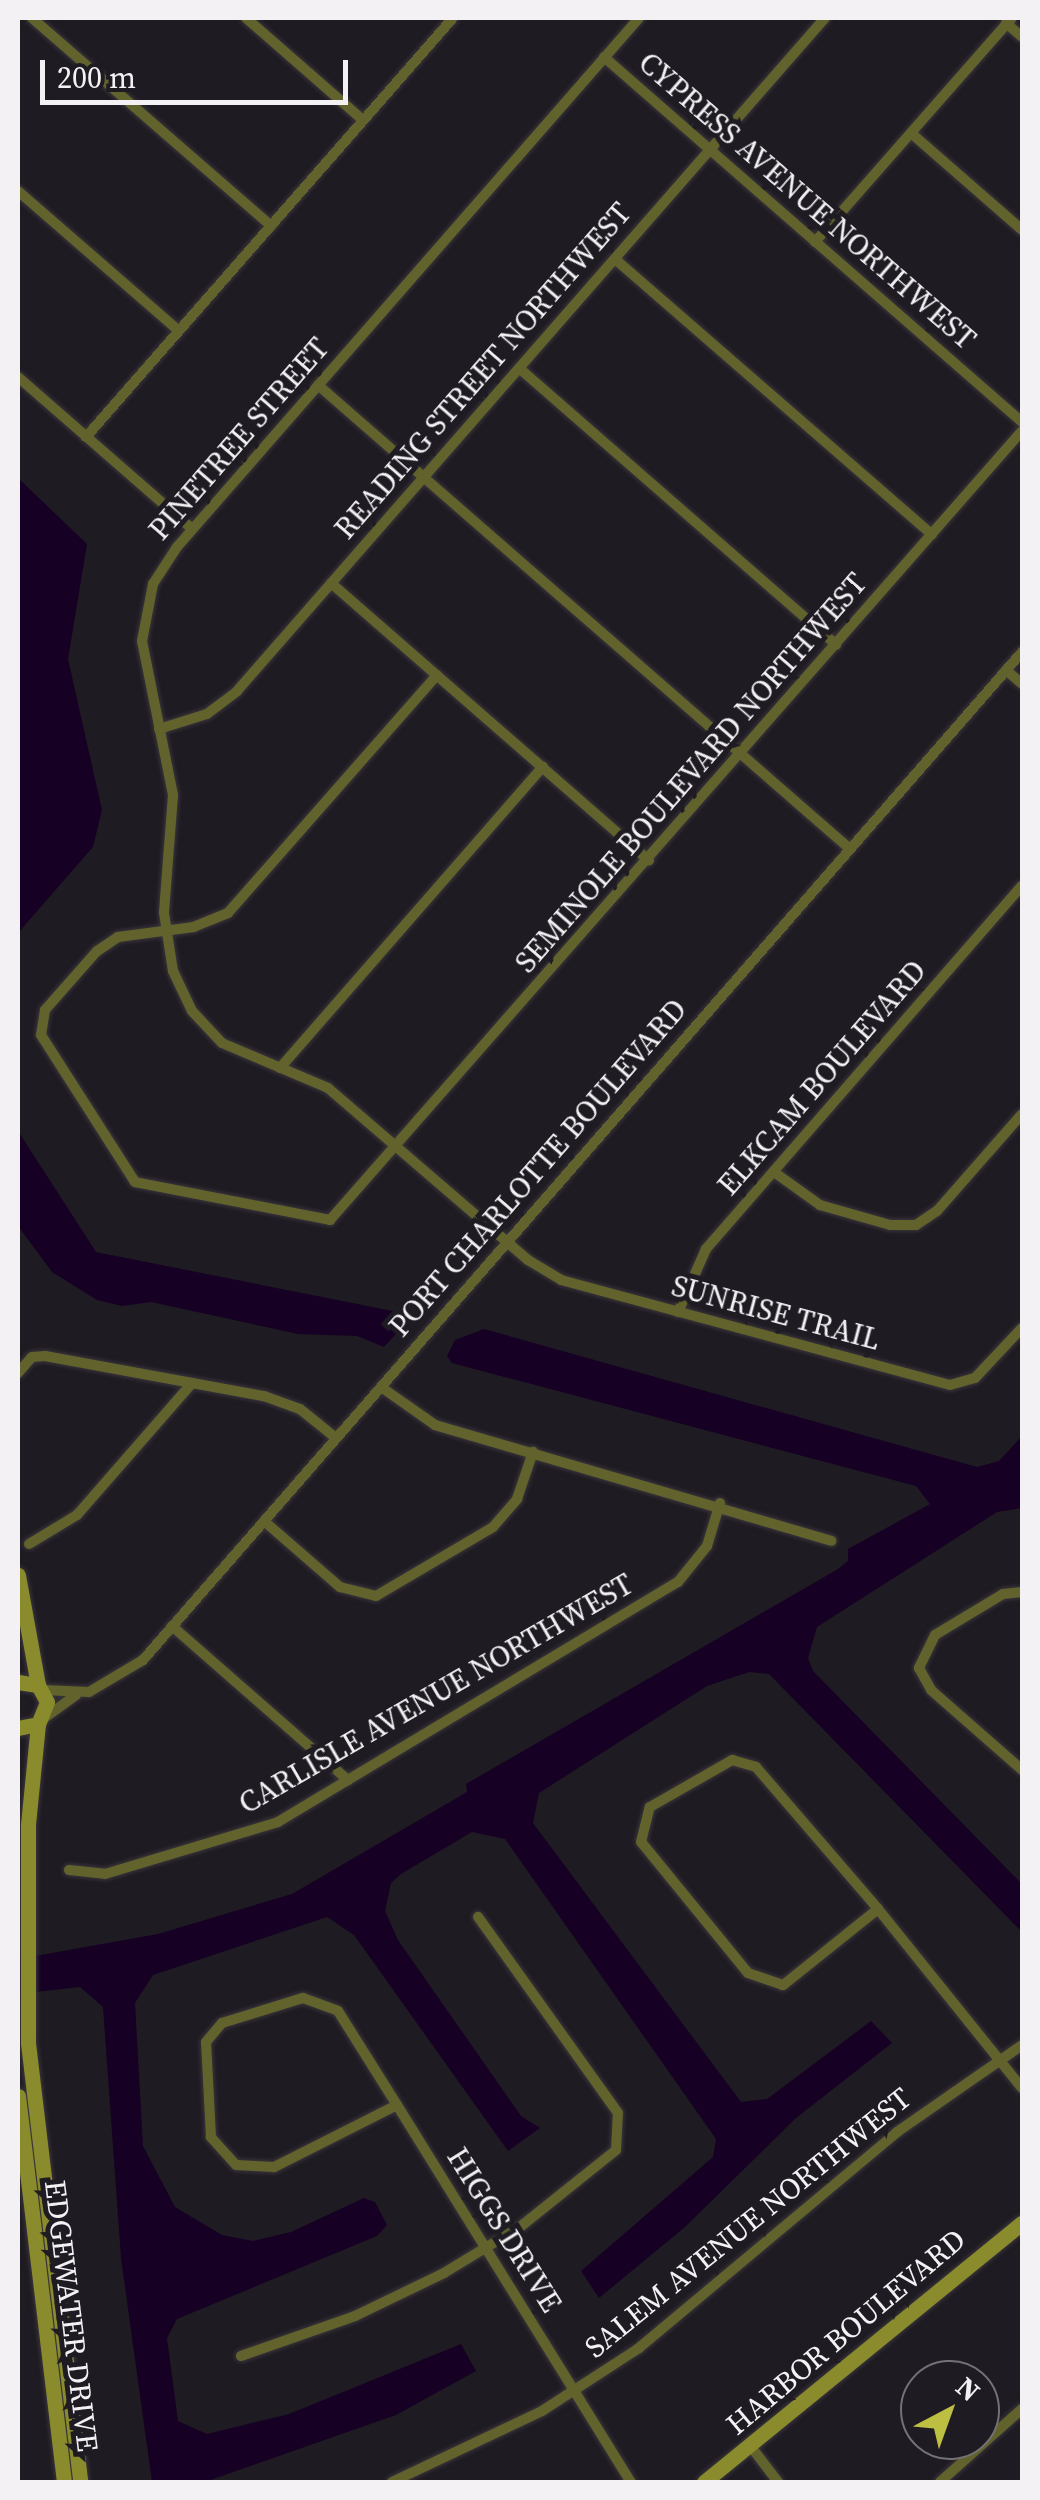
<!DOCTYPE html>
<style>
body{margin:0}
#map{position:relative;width:1040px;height:2500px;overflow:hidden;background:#1f1b22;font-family:"Source Serif 4",serif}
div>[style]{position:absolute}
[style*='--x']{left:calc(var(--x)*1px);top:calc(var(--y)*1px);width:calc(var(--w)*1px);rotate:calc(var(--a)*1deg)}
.water>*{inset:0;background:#160024}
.roads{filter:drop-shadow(0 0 2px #39353b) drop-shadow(0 0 2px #39353b)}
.street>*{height:10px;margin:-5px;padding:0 5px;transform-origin:5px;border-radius:5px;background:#62632c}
.secondary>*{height:15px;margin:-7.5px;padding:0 7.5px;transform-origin:7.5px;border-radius:7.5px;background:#898b2c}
span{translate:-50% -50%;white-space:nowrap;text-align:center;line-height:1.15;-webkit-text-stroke:10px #1f1b22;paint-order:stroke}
.street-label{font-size:30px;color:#f4f1f5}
.frame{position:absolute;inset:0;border:20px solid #f4f1f5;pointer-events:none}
.north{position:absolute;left:900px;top:2360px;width:100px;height:100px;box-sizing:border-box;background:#1f1b22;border:2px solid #747176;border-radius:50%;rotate:41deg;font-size:28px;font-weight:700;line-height:40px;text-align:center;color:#f4f1f5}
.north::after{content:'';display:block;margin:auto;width:35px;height:45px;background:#bdbf43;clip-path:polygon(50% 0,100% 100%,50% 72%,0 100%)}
.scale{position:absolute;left:40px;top:60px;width:308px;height:45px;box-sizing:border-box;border:5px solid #f4f1f5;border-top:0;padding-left:12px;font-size:30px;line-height:35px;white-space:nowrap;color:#f4f1f5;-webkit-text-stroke:8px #1f1b22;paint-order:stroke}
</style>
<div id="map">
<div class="water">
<div style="clip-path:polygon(18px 478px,87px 544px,68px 659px,102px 810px,93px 847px,18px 933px)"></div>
<div style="clip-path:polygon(18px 1131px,96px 1252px,413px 1315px,384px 1347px,357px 1336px,298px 1334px,151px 1302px,122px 1306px,97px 1300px,52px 1272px,18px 1226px)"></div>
<div style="clip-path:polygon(484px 1329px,977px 1467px,999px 1461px,1022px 1436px,1022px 1508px,997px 1512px,817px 1627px,808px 1658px,813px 1671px,1022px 1884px,1022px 1932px,769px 1674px,749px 1672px,707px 1686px,539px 1793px,533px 1823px,741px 2102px,767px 2099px,871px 2021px,892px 2043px,796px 2118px,685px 2227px,599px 2298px,581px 2271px,713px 2157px,716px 2139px,505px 1839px,472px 1832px,401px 1874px,391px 1883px,385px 1911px,398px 1940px,521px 2116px,540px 2128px,508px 2151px,354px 1935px,327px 1917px,153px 1975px,135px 2003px,143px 2146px,175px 2207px,222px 2235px,253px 2241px,291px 2232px,364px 2198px,375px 2202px,387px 2225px,377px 2236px,177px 2319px,167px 2338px,178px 2421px,207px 2434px,289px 2414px,461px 2344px,476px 2371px,396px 2415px,205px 2482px,152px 2482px,121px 2258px,103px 2007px,80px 1987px,18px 1994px,18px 1959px,158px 1934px,292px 1894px,467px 1792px,466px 1784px,838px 1569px,848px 1561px,848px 1549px,930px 1504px,916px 1486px,452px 1363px,447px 1356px,455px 1340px)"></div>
</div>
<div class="roads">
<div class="street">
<div style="--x:32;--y:18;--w:317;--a:41"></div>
<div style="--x:246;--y:18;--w:155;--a:41.1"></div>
<div style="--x:639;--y:18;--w:702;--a:131.13"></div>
<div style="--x:177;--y:547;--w:44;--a:123"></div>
<div style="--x:153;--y:584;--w:58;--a:100.9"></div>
<div style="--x:142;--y:641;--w:157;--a:78.6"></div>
<div style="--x:173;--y:795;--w:118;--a:94.4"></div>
<div style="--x:164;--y:913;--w:59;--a:81.2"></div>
<div style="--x:173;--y:971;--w:44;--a:64.6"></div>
<div style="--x:192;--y:1011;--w:44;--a:46.8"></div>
<div style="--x:222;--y:1043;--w:115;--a:23"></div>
<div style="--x:328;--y:1088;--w:264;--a:40.7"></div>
<div style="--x:528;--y:1260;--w:39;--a:31"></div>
<div style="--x:561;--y:1280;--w:403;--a:15.1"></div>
<div style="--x:950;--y:1385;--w:26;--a:-16"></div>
<div style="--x:975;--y:1378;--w:69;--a:-46.8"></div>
<div style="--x:1006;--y:23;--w:21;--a:41"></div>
<div style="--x:604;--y:57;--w:555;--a:41.13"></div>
<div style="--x:911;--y:133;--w:147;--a:41.1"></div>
<div style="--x:18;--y:191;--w:213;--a:41"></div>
<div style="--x:815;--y:242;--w:298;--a:-48.7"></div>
<div style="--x:615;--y:259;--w:420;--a:41"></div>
<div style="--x:519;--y:368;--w:421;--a:41.1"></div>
<div style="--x:18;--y:377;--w:231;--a:41.1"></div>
<div style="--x:318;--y:385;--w:706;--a:41.09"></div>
<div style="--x:86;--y:437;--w:557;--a:-48.79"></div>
<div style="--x:331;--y:583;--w:422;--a:41.1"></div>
<div style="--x:1006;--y:670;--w:21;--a:41"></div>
<div style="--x:437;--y:675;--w:317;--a:131.3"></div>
<div style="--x:228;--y:913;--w:37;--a:158"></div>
<div style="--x:194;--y:927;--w:77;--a:172.5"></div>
<div style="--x:118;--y:937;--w:25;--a:146"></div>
<div style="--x:97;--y:951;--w:79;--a:131.4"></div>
<div style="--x:45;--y:1010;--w:25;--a:99"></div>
<div style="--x:41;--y:1035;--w:174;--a:57.4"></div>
<div style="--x:135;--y:1182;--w:199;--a:11"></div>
<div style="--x:330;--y:1220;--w:1049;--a:-48.75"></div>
<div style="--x:159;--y:729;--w:50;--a:-17.4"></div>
<div style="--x:207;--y:714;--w:38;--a:-37"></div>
<div style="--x:237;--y:691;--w:894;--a:-48.86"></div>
<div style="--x:280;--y:1068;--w:400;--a:-48.9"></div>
<div style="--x:774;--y:1172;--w:57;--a:35.7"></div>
<div style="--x:820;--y:1205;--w:73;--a:15.9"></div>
<div style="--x:890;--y:1225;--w:26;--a:0"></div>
<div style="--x:916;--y:1225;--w:25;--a:-34"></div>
<div style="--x:937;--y:1211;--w:129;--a:-48.8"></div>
<div style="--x:678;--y:1312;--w:69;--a:-66"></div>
<div style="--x:706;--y:1249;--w:481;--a:-49"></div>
<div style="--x:18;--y:1373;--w:21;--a:-49"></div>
<div style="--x:32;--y:1357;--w:13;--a:-4"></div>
<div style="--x:45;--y:1356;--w:223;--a:10.4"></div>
<div style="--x:264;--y:1396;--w:38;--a:20"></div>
<div style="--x:300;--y:1409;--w:46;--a:38.9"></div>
<div style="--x:381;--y:1387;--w:66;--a:35.1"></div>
<div style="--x:435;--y:1425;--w:413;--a:16.3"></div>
<div style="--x:264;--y:1521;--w:101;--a:41"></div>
<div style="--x:340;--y:1587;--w:37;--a:14"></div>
<div style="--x:376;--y:1596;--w:136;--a:-30.5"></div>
<div style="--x:493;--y:1527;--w:37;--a:-49"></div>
<div style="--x:517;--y:1499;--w:50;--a:-71.2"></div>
<div style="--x:29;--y:1544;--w:56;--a:-31.1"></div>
<div style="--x:77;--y:1515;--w:175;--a:-48.9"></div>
<div style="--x:1022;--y:1592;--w:19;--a:174"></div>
<div style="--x:1003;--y:1594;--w:79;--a:148.9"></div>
<div style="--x:935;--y:1635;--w:37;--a:116"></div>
<div style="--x:919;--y:1668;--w:25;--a:61"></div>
<div style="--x:931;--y:1690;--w:121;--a:41.3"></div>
<div style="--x:172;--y:1626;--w:234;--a:41.2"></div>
<div style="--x:43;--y:1690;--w:46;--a:2.5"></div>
<div style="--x:89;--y:1692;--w:63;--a:-30.7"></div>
<div style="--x:143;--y:1660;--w:1337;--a:-48.91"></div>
<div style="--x:43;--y:1719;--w:41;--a:-36"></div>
<div style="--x:732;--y:1760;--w:25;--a:16"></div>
<div style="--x:756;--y:1767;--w:187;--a:49.3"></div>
<div style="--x:878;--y:1909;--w:122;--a:141.3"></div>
<div style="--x:783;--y:1985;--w:37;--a:-161"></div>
<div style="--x:748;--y:1973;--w:169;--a:-129.2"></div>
<div style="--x:641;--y:1842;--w:36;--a:-76"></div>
<div style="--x:650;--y:1807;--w:95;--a:-29.8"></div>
<div style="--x:69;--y:1870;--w:36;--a:6"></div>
<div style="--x:105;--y:1874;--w:181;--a:-16.7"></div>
<div style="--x:278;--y:1822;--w:466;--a:-31"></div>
<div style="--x:678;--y:1582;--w:46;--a:-51.1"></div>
<div style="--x:707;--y:1546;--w:45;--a:-73.2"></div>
<div style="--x:878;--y:1909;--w:230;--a:51.2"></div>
<div style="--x:303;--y:1998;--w:37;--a:20"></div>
<div style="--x:338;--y:2011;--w:111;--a:57.9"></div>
<div style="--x:397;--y:2105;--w:138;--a:153.2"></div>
<div style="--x:274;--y:2167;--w:38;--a:-177"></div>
<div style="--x:236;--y:2165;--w:38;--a:-132"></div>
<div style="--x:211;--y:2137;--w:95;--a:-93"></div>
<div style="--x:206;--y:2042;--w:25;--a:-50"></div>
<div style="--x:222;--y:2023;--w:85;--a:-17.2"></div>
<div style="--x:397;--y:2105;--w:444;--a:58.2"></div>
<div style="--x:241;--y:2356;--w:121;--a:-19.3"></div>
<div style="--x:355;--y:2316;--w:99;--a:-25.8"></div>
<div style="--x:444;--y:2273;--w:89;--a:-31.2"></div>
<div style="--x:520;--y:2227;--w:123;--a:-38.7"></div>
<div style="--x:616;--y:2150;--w:37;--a:-87"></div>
<div style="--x:618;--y:2113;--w:241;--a:-125.5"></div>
<div style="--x:752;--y:2448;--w:43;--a:52.6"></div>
<div style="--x:392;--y:2482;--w:166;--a:-25.3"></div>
<div style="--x:542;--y:2411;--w:116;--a:-33"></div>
<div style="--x:639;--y:2348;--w:336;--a:-39.9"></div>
<div style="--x:897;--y:2132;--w:152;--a:-34.8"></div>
<div style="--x:940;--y:2482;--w:110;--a:-41.7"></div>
</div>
<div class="secondary">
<div style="--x:18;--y:1575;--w:112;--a:79.7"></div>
<div style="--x:18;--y:1682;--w:20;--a:9"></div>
<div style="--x:38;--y:1685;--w:19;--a:62"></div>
<div style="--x:47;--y:1702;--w:24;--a:112"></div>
<div style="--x:38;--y:1724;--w:20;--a:169"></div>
<div style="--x:38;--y:1724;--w:101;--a:95.7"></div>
<div style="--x:28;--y:1825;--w:218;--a:90"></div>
<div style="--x:28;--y:2043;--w:442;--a:83.2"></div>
<div style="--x:18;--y:2096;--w:389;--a:83.2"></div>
<div style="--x:704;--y:2482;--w:410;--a:-39.2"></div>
</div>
</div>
<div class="street-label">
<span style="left:807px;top:201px;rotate:41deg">CYPRESS AVENUE NORTHWEST</span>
<span style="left:483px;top:371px;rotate:-49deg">READING STREET NORTHWEST</span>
<span style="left:239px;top:439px;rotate:-49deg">PINETREE STREET</span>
<span style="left:691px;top:773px;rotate:-49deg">SEMINOLE BOULEVARD NORTHWEST</span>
<span style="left:822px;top:1078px;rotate:-49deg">ELKCAM BOULEVARD</span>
<span style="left:538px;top:1168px;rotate:-49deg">PORT CHARLOTTE BOULEVARD</span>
<span style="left:776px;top:1313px;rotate:15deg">SUNRISE TRAIL</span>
<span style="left:436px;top:1694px;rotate:-30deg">CARLISLE AVENUE NORTHWEST</span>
<span style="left:748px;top:2223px;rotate:-39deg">SALEM AVENUE NORTHWEST</span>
<span style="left:504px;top:2230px;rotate:58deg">HIGGS DRIVE</span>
<span style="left:71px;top:2316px;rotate:83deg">EDGEWATER DRIVE</span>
<span style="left:846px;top:2332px;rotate:-40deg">HARBOR BOULEVARD</span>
</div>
<div class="frame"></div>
<div class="north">N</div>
<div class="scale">200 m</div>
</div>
